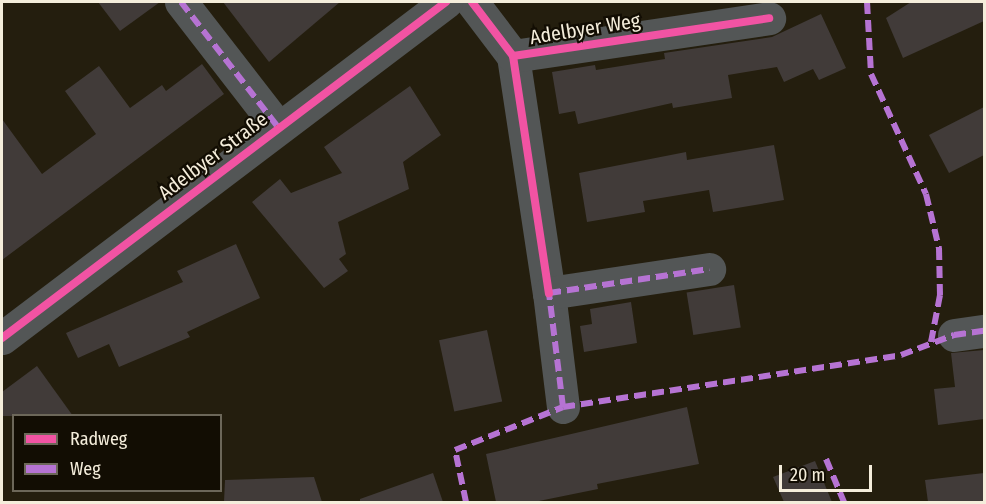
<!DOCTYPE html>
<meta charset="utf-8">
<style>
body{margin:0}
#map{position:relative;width:986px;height:504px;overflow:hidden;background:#241e0e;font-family:"Fira Sans Condensed",sans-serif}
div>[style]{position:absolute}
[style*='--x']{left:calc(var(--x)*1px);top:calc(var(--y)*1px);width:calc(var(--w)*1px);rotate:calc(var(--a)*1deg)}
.building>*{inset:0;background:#413b39;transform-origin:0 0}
.minor>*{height:33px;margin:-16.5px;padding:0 16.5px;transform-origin:16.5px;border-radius:16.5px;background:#535656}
.quiet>*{height:6px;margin-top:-3px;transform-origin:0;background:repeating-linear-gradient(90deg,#b673d3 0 12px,transparent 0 18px)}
.cycleway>*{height:8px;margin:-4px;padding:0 4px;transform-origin:4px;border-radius:4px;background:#f153a3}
span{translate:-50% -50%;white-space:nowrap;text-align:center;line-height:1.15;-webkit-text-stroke:4.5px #120d03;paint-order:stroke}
.street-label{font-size:20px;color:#f4eddb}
.frame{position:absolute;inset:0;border:3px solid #f4eddb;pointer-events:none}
.legend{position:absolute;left:12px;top:414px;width:210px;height:78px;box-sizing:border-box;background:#120d03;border:2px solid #6c6759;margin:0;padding:8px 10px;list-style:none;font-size:18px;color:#f4eddb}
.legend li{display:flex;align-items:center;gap:12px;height:30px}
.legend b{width:30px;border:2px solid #6c6759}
.scale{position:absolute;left:779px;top:465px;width:93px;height:27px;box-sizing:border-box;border:3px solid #f4eddb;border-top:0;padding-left:8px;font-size:18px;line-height:21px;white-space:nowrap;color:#f4eddb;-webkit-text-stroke:4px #120d03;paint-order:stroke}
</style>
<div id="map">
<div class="building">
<div style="clip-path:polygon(98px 2px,160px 2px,120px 31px)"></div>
<div style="clip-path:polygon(223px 2px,340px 2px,269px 62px)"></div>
<div style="clip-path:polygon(911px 2px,984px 2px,984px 21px,903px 58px,886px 18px)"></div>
<div style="clip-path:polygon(821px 14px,846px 68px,819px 80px,813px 69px,784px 82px,777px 67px,728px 75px,732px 98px,673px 108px,672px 103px,578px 124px,575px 111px,559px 114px,552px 72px,595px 65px,596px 70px,665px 59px,664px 53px,772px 37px)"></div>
<div style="clip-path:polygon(202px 64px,224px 94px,2px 260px,2px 119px,42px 174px,96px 134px,65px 91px,99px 66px,130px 108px,162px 85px,166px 91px)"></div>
<div style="clip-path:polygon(410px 86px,441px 135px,403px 162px,409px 189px,338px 222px,346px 254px,339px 259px,348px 271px,324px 288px,252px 202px,280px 179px,291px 193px,342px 173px,324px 147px)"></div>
<div style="clip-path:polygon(984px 107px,984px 155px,949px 173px,929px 135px)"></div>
<div style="clip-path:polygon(774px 145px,784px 200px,713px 212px,709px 190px,643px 201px,645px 212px,587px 222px,579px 173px,686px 152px,687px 160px)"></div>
<div style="clip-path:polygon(236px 244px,260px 298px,187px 332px,190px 337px,119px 367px,109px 344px,78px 358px,66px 333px,183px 282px,177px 271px)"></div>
<div style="left:734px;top:285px;width:43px;height:48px;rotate:81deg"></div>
<div style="clip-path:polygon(631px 302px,637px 343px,584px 352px,580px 326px,592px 324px,590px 309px)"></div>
<div style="left:487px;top:330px;width:73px;height:49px;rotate:78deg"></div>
<div style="clip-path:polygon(984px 350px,984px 419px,938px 425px,934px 389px,955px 387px,951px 353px)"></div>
<div style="clip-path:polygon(37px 366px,73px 416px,2px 416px,2px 392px)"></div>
<div style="clip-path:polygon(687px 407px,699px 464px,597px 484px,598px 489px,534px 502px,496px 502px,486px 454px)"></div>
<div style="clip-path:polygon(815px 461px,832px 502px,784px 502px,773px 477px)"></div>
<div style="clip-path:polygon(433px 473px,443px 502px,360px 502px,360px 499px)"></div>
<div style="clip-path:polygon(984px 473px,984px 502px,928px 502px,925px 480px)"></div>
<div style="clip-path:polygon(314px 477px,322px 502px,224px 502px,225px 480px)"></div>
</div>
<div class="minor">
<div style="--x:181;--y:2;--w:158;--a:52.2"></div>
<div style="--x:472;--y:2;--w:68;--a:52.8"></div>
<div style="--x:513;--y:56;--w:240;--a:81.4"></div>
<div style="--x:513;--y:56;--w:259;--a:-8.4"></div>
<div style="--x:954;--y:335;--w:30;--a:-8"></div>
<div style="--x:2;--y:338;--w:557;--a:-37.12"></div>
<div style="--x:563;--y:407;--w:115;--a:-97"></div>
<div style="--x:549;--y:293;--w:162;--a:-8.5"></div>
</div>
<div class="quiet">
<div style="--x:181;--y:2;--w:158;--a:52.2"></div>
<div style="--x:867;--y:2;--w:72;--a:86.8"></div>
<div style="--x:871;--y:74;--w:132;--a:65.4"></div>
<div style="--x:926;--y:194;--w:56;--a:76.5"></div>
<div style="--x:939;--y:248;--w:47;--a:88.8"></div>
<div style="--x:940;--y:295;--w:48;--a:100.8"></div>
<div style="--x:563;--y:407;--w:115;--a:-97"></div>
<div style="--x:549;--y:293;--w:162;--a:-8.5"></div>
<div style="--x:826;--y:459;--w:47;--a:67.3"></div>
<div style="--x:466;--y:502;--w:53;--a:-101.9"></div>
<div style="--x:455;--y:450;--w:116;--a:-21.7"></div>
<div style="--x:563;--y:407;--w:342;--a:-8.7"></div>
<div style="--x:901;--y:355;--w:57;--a:-20.7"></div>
<div style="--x:954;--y:335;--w:30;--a:-8"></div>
</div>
<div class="cycleway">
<div style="--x:472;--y:2;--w:68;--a:52.8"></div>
<div style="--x:513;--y:56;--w:240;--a:81.4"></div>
<div style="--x:513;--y:56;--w:259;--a:-8.4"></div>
<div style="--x:2;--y:338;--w:557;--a:-37.12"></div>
</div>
<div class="street-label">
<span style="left:585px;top:29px;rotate:-9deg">Adelbyer Weg</span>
<span style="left:213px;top:156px;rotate:-37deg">Adelbyer Straße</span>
</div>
<div class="frame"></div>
<ul class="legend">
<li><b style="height:8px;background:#f153a3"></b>Radweg</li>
<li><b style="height:8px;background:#b673d3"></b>Weg</li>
</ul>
<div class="scale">20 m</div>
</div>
